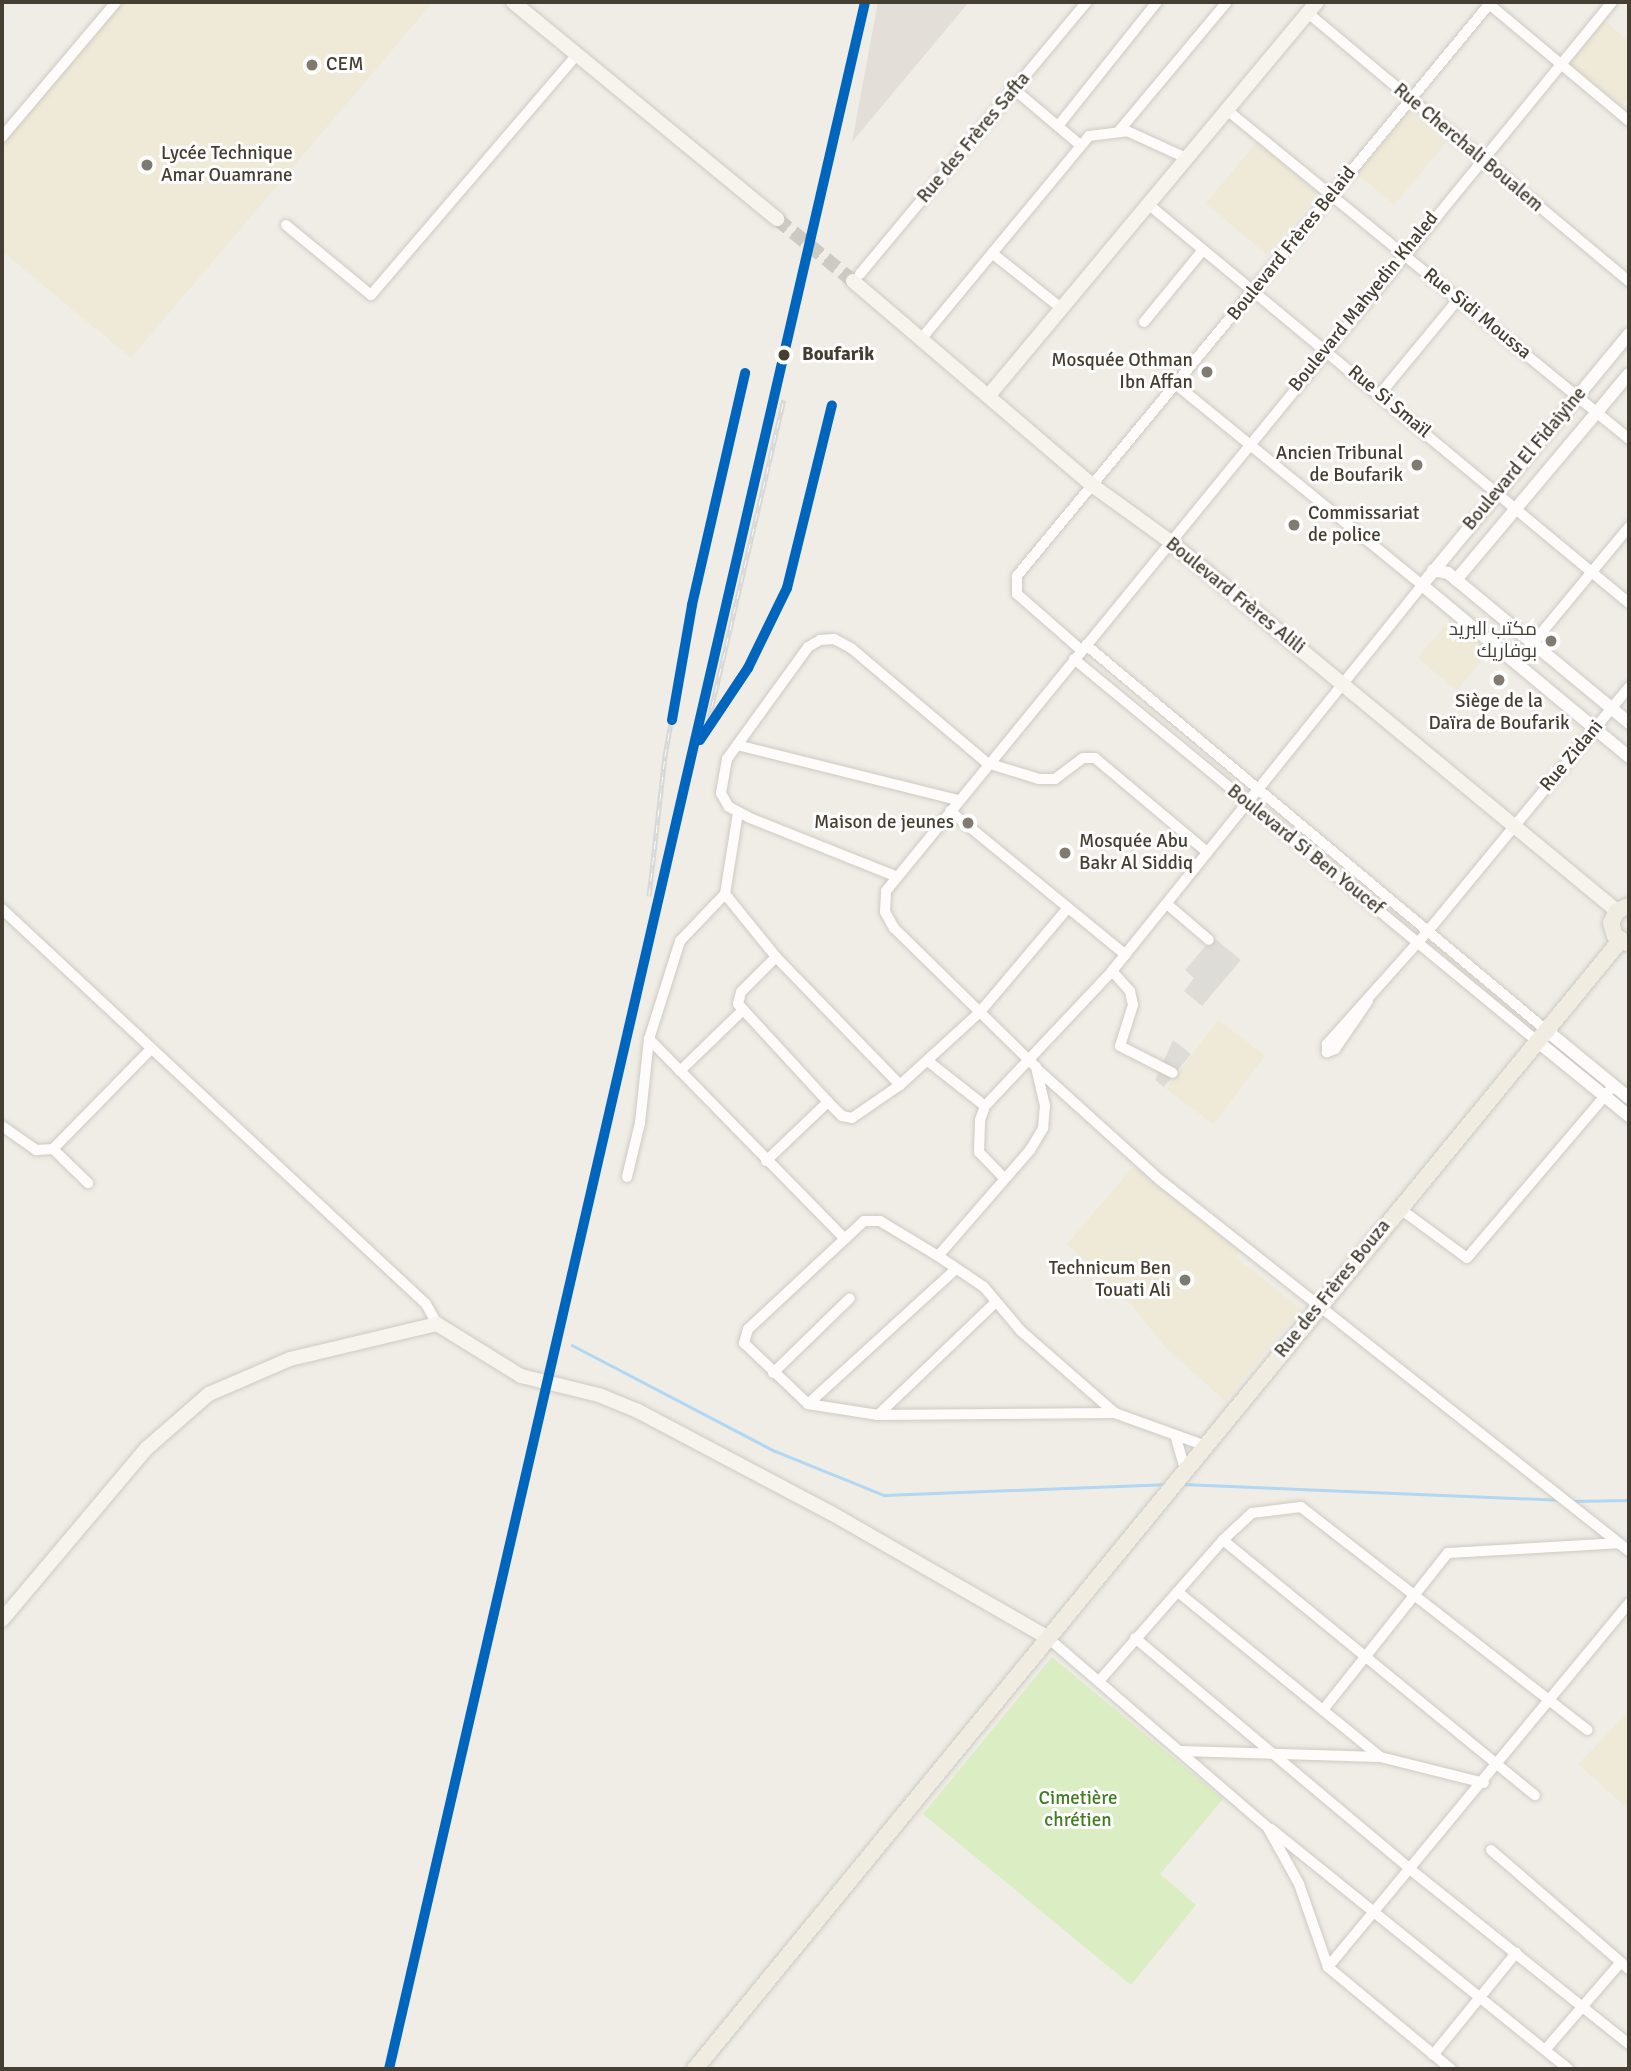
<!DOCTYPE html>
<meta charset="utf-8">
<style>
body{margin:0}
#map{position:relative;width:1631px;height:2071px;overflow:hidden;background:#efede6;font-family:Signika,Cairo,sans-serif}
div>[style]{position:absolute}
[style*='--x']{left:calc(var(--x)*1px);top:calc(var(--y)*1px);width:calc(var(--w)*1px);rotate:calc(var(--a)*1deg)}
.industrial>*{inset:0;background:#e3ded7}
.education>*{inset:0;background:#efe9d7;transform-origin:0 0}
.green>*{inset:0;background:#dbedc2}
.parking>*{inset:0;background:#dedcd6}
.stream>*{height:2.5px;margin:-1.25px;padding:0 1.25px;transform-origin:1.25px;border-radius:1.25px;background:#b1d7f3}
.secondary-tunnel>*{height:14px;margin-top:-7px;transform-origin:0;background:repeating-linear-gradient(90deg,#cdcac2 0 14px,transparent 0 21px)}
.roads{filter:drop-shadow(0 0 2px #cdcac4) drop-shadow(0 0 2px #cdcac4)}
.minor>*{height:10px;margin:-5px;padding:0 5px;transform-origin:5px;border-radius:5px;background:#fdfcfb}
.tertiary>*{height:12px;margin:-6px;padding:0 6px;transform-origin:6px;border-radius:6px;background:#fdfcfb}
.secondary>*{height:14px;margin:-7px;padding:0 7px;transform-origin:7px;border-radius:7px;background:#f6f4ed}
.primary>*{height:16px;margin:-8px;padding:0 8px;transform-origin:8px;border-radius:8px;background:#f0ece2}
.rail>*{height:5px;margin-top:-2.5px;transform-origin:0;background:repeating-linear-gradient(90deg,#fff 0 8px,#d8d8d7 0 16px);box-sizing:border-box;border-block:2px solid #d8d8d7}
.rail-1>*{height:10px;margin:-5px;padding:0 5px;transform-origin:5px;border-radius:5px;background:#0065bd}
.dots>*{width:19px;height:19px;translate:-50% -50%;box-sizing:border-box;border:4px solid #fff;border-radius:50%}
span{translate:-50% -50%;white-space:nowrap;text-align:center;line-height:1.15;-webkit-text-stroke:6px #fff;paint-order:stroke}
.poi-label{font-size:19px;color:#453e32}
.left{translate:0 -50%;text-align:left}
.right{translate:-100% -50%;text-align:right}
.street-label{font-size:19px;color:#453e32}
.stop-label{font-size:19px;color:#453e32;font-weight:700}
.park-label{font-size:19px;color:#417d1f}
.frame{position:absolute;inset:0;border:4px solid #453e32;pointer-events:none}
</style>
<div id="map">
<div class="industrial">
<div style="clip-path:polygon(878px 2px,969px 2px,852px 142px)"></div>
</div>
<div class="education">
<div style="clip-path:polygon(121px 2px,433px 2px,131px 358px,2px 251px,2px 143px)"></div>
<div style="clip-path:polygon(1604px 20px,1629px 42px,1629px 98px,1622px 106px,1569px 63px)"></div>
<div style="left:1410px;top:111px;width:48px;height:82px;rotate:40deg"></div>
<div style="left:1257px;top:142px;width:81px;height:80px;rotate:40deg"></div>
<div style="left:1451px;top:618px;width:51px;height:52px;rotate:40deg"></div>
<div style="left:1218px;top:1020px;width:59px;height:86px;rotate:37deg"></div>
<div style="clip-path:polygon(1134px 1166px,1240px 1251px,1235px 1257px,1301px 1309px,1225px 1401px,1166px 1348px,1130px 1303px,1067px 1244px)"></div>
<div style="clip-path:polygon(1629px 1711px,1629px 1810px,1578px 1764px)"></div>
</div>
<div class="green">
<div style="clip-path:polygon(1052px 1657px,1223px 1799px,1160px 1874px,1196px 1905px,1131px 1985px,923px 1814px)"></div>
</div>
<div class="parking">
<div style="clip-path:polygon(1213px 937px,1241px 960px,1202px 1006px,1184px 991px,1194px 978px,1185px 970px)"></div>
<div style="clip-path:polygon(1173px 1040px,1191px 1054px,1164px 1087px,1155px 1080px)"></div>
</div>
<div class="stream">
<div style="--x:572;--y:1345;--w:229;--a:27.6"></div>
<div style="--x:775;--y:1451;--w:118;--a:22"></div>
<div style="--x:884;--y:1495;--w:280;--a:-2.2"></div>
<div style="--x:1182;--y:1484;--w:377;--a:2.4"></div>
<div style="--x:1573;--y:1501;--w:56;--a:-1"></div>
</div>
<div class="secondary-tunnel">
<div style="--x:777;--y:219;--w:98;--a:39.2"></div>
</div>
<div class="roads">
<div class="minor">
<div style="--x:1489;--y:4;--w:182;--a:39.9"></div>
<div style="--x:1308;--y:13;--w:418;--a:39.9"></div>
<div style="--x:1015;--y:90;--w:85;--a:40.2"></div>
<div style="--x:1227;--y:110;--w:519;--a:39.3"></div>
<div style="--x:1058;--y:126;--w:159;--a:-51.4"></div>
<div style="--x:1119;--y:131;--w:168;--a:-50.1"></div>
<div style="--x:2;--y:137;--w:177;--a:-49.8"></div>
<div style="--x:1148;--y:204;--w:625;--a:39.68"></div>
<div style="--x:286;--y:225;--w:110;--a:39.5"></div>
<div style="--x:371;--y:295;--w:316;--a:-49.4"></div>
<div style="--x:992;--y:253;--w:88;--a:38.6"></div>
<div style="--x:860;--y:274;--w:354;--a:-50.2"></div>
<div style="--x:1144;--y:322;--w:93;--a:-50.7"></div>
<div style="--x:922;--y:338;--w:262;--a:-50.4"></div>
<div style="--x:1089;--y:136;--w:38;--a:-7"></div>
<div style="--x:1127;--y:131;--w:65;--a:24.6"></div>
<div style="--x:1380;--y:394;--w:124;--a:-50.5"></div>
<div style="--x:1533;--y:643;--w:151;--a:-50.4"></div>
<div style="--x:1086;--y:645;--w:600;--a:39.93"></div>
<div style="--x:1081;--y:650;--w:85;--a:-138.8"></div>
<div style="--x:1017;--y:594;--w:18;--a:-90"></div>
<div style="--x:1017;--y:576;--w:744;--a:-50.45"></div>
<div style="--x:1074;--y:659;--w:600;--a:39.52"></div>
<div style="--x:737;--y:745;--w:228;--a:14"></div>
<div style="--x:950;--y:811;--w:227;--a:39.3"></div>
<div style="--x:895;--y:876;--w:156;--a:-158.2"></div>
<div style="--x:750;--y:818;--w:24;--a:-152"></div>
<div style="--x:729;--y:807;--w:16;--a:-120"></div>
<div style="--x:721;--y:793;--w:35;--a:-80"></div>
<div style="--x:727;--y:759;--w:138;--a:-54.1"></div>
<div style="--x:808;--y:647;--w:14;--a:-30"></div>
<div style="--x:820;--y:640;--w:14;--a:-4"></div>
<div style="--x:834;--y:639;--w:19;--a:28"></div>
<div style="--x:851;--y:648;--w:178;--a:40.2"></div>
<div style="--x:987;--y:763;--w:54;--a:17.1"></div>
<div style="--x:1039;--y:779;--w:16;--a:0"></div>
<div style="--x:1055;--y:779;--w:35;--a:-37"></div>
<div style="--x:1083;--y:758;--w:12;--a:0"></div>
<div style="--x:1095;--y:758;--w:146;--a:40"></div>
<div style="--x:725;--y:894;--w:82;--a:-80.9"></div>
<div style="--x:1167;--y:904;--w:55;--a:40.6"></div>
<div style="--x:2;--y:909;--w:579;--a:42.97"></div>
<div style="--x:426;--y:1304;--w:23;--a:61"></div>
<div style="--x:776;--y:957;--w:49;--a:135"></div>
<div style="--x:741;--y:992;--w:12;--a:104"></div>
<div style="--x:738;--y:1004;--w:133;--a:47.4"></div>
<div style="--x:828;--y:1102;--w:20;--a:45"></div>
<div style="--x:842;--y:1116;--w:10;--a:11"></div>
<div style="--x:852;--y:1118;--w:58;--a:-34.5"></div>
<div style="--x:1112;--y:971;--w:27;--a:48"></div>
<div style="--x:1130;--y:991;--w:14;--a:78"></div>
<div style="--x:1133;--y:1005;--w:43;--a:107.6"></div>
<div style="--x:1120;--y:1046;--w:59;--a:27"></div>
<div style="--x:1368;--y:1001;--w:58;--a:124.5"></div>
<div style="--x:1335;--y:1049;--w:9;--a:159"></div>
<div style="--x:1327;--y:1052;--w:8;--a:-90"></div>
<div style="--x:1327;--y:1044;--w:152;--a:-48.2"></div>
<div style="--x:1428;--y:931;--w:316;--a:-50.5"></div>
<div style="--x:929;--y:1062;--w:71;--a:38.2"></div>
<div style="--x:1037;--y:1069;--w:166;--a:42.1"></div>
<div style="--x:1160;--y:1180;--w:598;--a:38.35"></div>
<div style="--x:680;--y:1071;--w:86;--a:-44.1"></div>
<div style="--x:2;--y:1126;--w:42;--a:35.2"></div>
<div style="--x:36;--y:1150;--w:17;--a:-3"></div>
<div style="--x:53;--y:1149;--w:139;--a:-45.6"></div>
<div style="--x:53;--y:1149;--w:49;--a:44.2"></div>
<div style="--x:766;--y:1161;--w:86;--a:-43.6"></div>
<div style="--x:627;--y:1177;--w:56;--a:-76.5"></div>
<div style="--x:640;--y:1123;--w:84;--a:-83.9"></div>
<div style="--x:1004;--y:1178;--w:36;--a:-134"></div>
<div style="--x:979;--y:1152;--w:32;--a:-88"></div>
<div style="--x:980;--y:1120;--w:15;--a:-70"></div>
<div style="--x:985;--y:1106;--w:185;--a:-46.7"></div>
<div style="--x:1112;--y:971;--w:495;--a:-51.2"></div>
<div style="--x:1422;--y:585;--w:316;--a:-140.8"></div>
<div style="--x:1399;--y:1208;--w:84;--a:36.3"></div>
<div style="--x:1467;--y:1258;--w:227;--a:-49.6"></div>
<div style="--x:845;--y:1239;--w:280;--a:-134.4"></div>
<div style="--x:649;--y:1039;--w:103;--a:-72.4"></div>
<div style="--x:680;--y:941;--w:65;--a:-46.2"></div>
<div style="--x:725;--y:894;--w:81;--a:51"></div>
<div style="--x:776;--y:957;--w:178;--a:45.9"></div>
<div style="--x:900;--y:1085;--w:108;--a:-42.4"></div>
<div style="--x:980;--y:1012;--w:136;--a:-49.8"></div>
<div style="--x:938;--y:1256;--w:68;--a:-148.9"></div>
<div style="--x:880;--y:1221;--w:16;--a:180"></div>
<div style="--x:864;--y:1221;--w:158;--a:137"></div>
<div style="--x:748;--y:1329;--w:15;--a:106"></div>
<div style="--x:744;--y:1343;--w:88;--a:43.6"></div>
<div style="--x:808;--y:1404;--w:71;--a:8.9"></div>
<div style="--x:878;--y:1415;--w:237;--a:-0.5"></div>
<div style="--x:773;--y:1373;--w:107;--a:-44.2"></div>
<div style="--x:808;--y:1404;--w:200;--a:-42.4"></div>
<div style="--x:878;--y:1415;--w:163;--a:-43.8"></div>
<div style="--x:1176;--y:1438;--w:33;--a:74"></div>
<div style="--x:1206;--y:1446;--w:97;--a:-160.1"></div>
<div style="--x:1115;--y:1413;--w:125;--a:-138.9"></div>
<div style="--x:1021;--y:1331;--w:57;--a:-130.1"></div>
<div style="--x:984;--y:1287;--w:55;--a:-146"></div>
<div style="--x:938;--y:1256;--w:140;--a:-49"></div>
<div style="--x:1030;--y:1150;--w:26;--a:-59"></div>
<div style="--x:1043;--y:1128;--w:22;--a:-85"></div>
<div style="--x:1045;--y:1106;--w:40;--a:-103"></div>
<div style="--x:1036;--y:1067;--w:199;--a:-135.6"></div>
<div style="--x:894;--y:928;--w:18;--a:-119"></div>
<div style="--x:885;--y:912;--w:21;--a:-87"></div>
<div style="--x:886;--y:891;--w:1148;--a:-50.76"></div>
<div style="--x:1223;--y:1540;--w:403;--a:39.3"></div>
<div style="--x:1178;--y:1592;--w:261;--a:39.2"></div>
<div style="--x:1047;--y:1637;--w:292;--a:40.8"></div>
<div style="--x:1268;--y:1828;--w:64;--a:61"></div>
<div style="--x:1299;--y:1884;--w:88;--a:70.7"></div>
<div style="--x:1328;--y:1967;--w:160;--a:39.7"></div>
<div style="--x:1135;--y:1638;--w:361;--a:40"></div>
<div style="--x:1411;--y:1870;--w:279;--a:38.6"></div>
<div style="--x:1100;--y:1680;--w:186;--a:-48.7"></div>
<div style="--x:1223;--y:1540;--w:40;--a:-43"></div>
<div style="--x:1252;--y:1513;--w:49;--a:-7"></div>
<div style="--x:1301;--y:1507;--w:363;--a:37.9"></div>
<div style="--x:1323;--y:1710;--w:201;--a:-51.5"></div>
<div style="--x:1448;--y:1553;--w:171;--a:-3.3"></div>
<div style="--x:1181;--y:1751;--w:199;--a:1.7"></div>
<div style="--x:1380;--y:1757;--w:107;--a:14"></div>
<div style="--x:1271;--y:1829;--w:382;--a:38.9"></div>
<div style="--x:1491;--y:1850;--w:182;--a:40.8"></div>
<div style="--x:1328;--y:1967;--w:472;--a:-50.4"></div>
<div style="--x:1545;--y:2050;--w:116;--a:-49.2"></div>
<div style="--x:1433;--y:2055;--w:132;--a:-50.9"></div>
</div>
<div class="tertiary">
<div style="--x:1629;--y:334;--w:325;--a:129.5"></div>
<div style="--x:1422;--y:585;--w:269;--a:39.7"></div>
<div style="--x:1433;--y:570;--w:15;--a:11"></div>
<div style="--x:1448;--y:573;--w:235;--a:39.6"></div>
<div style="--x:1456;--y:580;--w:269;--a:-50"></div>
<div style="--x:1546;--y:1030;--w:107;--a:39.3"></div>
<div style="--x:1537;--y:1041;--w:119;--a:39.2"></div>
</div>
<div class="secondary">
<div style="--x:513;--y:2;--w:342;--a:39.4"></div>
<div style="--x:853;--y:281;--w:314;--a:40.5"></div>
<div style="--x:1092;--y:485;--w:94;--a:35.9"></div>
<div style="--x:1168;--y:540;--w:582;--a:39.57"></div>
<div style="--x:990;--y:394;--w:510;--a:-50.17"></div>
<div style="--x:2;--y:1620;--w:225;--a:-49.9"></div>
<div style="--x:147;--y:1448;--w:82;--a:-41.1"></div>
<div style="--x:209;--y:1394;--w:88;--a:-23.4"></div>
<div style="--x:290;--y:1359;--w:151;--a:-13.4"></div>
<div style="--x:437;--y:1324;--w:99;--a:31.8"></div>
<div style="--x:521;--y:1376;--w:80;--a:13.7"></div>
<div style="--x:599;--y:1395;--w:42;--a:22.3"></div>
<div style="--x:638;--y:1411;--w:218;--a:27.9"></div>
<div style="--x:831;--y:1513;--w:249;--a:29.9"></div>
</div>
<div class="primary">
<div style="--x:1627;--y:943;--w:14;--a:-150"></div>
<div style="--x:1615;--y:936;--w:14;--a:-107"></div>
<div style="--x:1611;--y:923;--w:13;--a:-63"></div>
<div style="--x:1617;--y:911;--w:13;--a:-23"></div>
<div style="--x:695;--y:2069;--w:1459;--a:-50.65"></div>
</div>
</div>
<div class="rail">
<div style="--x:710;--y:726;--w:69;--a:-56.8"></div>
<div style="--x:748;--y:668;--w:89;--a:-64"></div>
<div style="--x:787;--y:588;--w:188;--a:-76.2"></div>
<div style="--x:699;--y:743;--w:22;--a:-66"></div>
<div style="--x:708;--y:723;--w:332;--a:-76.8"></div>
<div style="--x:649;--y:896;--w:141;--a:-83.5"></div>
<div style="--x:665;--y:756;--w:153;--a:-79.9"></div>
<div style="--x:692;--y:605;--w:238;--a:-77.1"></div>
<div style="--x:389;--y:2069;--w:2121;--a:-77.03"></div>
</div>
<div class="rail-1">
<div style="--x:672;--y:720;--w:117;--a:-80.1"></div>
<div style="--x:692;--y:605;--w:238;--a:-77.1"></div>
<div style="--x:700;--y:740;--w:87;--a:-56.3"></div>
<div style="--x:748;--y:668;--w:89;--a:-64"></div>
<div style="--x:787;--y:588;--w:188;--a:-76.2"></div>
<div style="--x:389;--y:2069;--w:2121;--a:-77.03"></div>
</div>
<div class="dots">
<div style="left:312px;top:65px;background:#807b71"></div>
<div style="left:147px;top:165px;background:#807b71"></div>
<div style="left:784px;top:355px;background:#453e32"></div>
<div style="left:1207px;top:372px;background:#807b71"></div>
<div style="left:1417px;top:465px;background:#807b71"></div>
<div style="left:1294px;top:525px;background:#807b71"></div>
<div style="left:1551px;top:641px;background:#807b71"></div>
<div style="left:1499px;top:680px;background:#807b71"></div>
<div style="left:968px;top:823px;background:#807b71"></div>
<div style="left:1065px;top:853px;background:#807b71"></div>
<div style="left:1185px;top:1280px;background:#807b71"></div>
</div>
<div class="poi-label">
<span class="left" style="left:326px;top:65px">CEM</span>
<span class="left" style="left:161px;top:165px">Lycée Technique<br>Amar Ouamrane</span>
<span class="right" style="left:1193px;top:372px">Mosquée Othman<br>Ibn Affan</span>
<span class="right" style="left:1403px;top:465px">Ancien Tribunal<br>de Boufarik</span>
<span class="left" style="left:1308px;top:525px">Commissariat<br>de police</span>
<span class="right" style="left:1537px;top:641px">مكتب البريد<br>بوفاريك</span>
<span style="left:1499px;top:713px">Siège de la<br>Daïra de Boufarik</span>
<span class="right" style="left:954px;top:823px">Maison de jeunes</span>
<span class="left" style="left:1079px;top:853px">Mosquée Abu<br>Bakr Al Siddiq</span>
<span class="right" style="left:1171px;top:1280px">Technicum Ben<br>Touati Ali</span>
</div>
<div class="street-label">
<span style="left:974px;top:138px;rotate:-50deg">Rue des Frères Safta</span>
<span style="left:1468px;top:148px;rotate:40deg">Rue Cherchali Boualem</span>
<span style="left:1292px;top:244px;rotate:-51deg">Boulevard Frères Belaid</span>
<span style="left:1364px;top:302px;rotate:-51deg">Boulevard Mahyedin Khaled</span>
<span style="left:1477px;top:314px;rotate:39deg">Rue Sidi Moussa</span>
<span style="left:1389px;top:402px;rotate:40deg">Rue Si Smaïl</span>
<span style="left:1525px;top:459px;rotate:-50deg">Boulevard El Fidaiyine</span>
<span style="left:1235px;top:596px;rotate:39deg">Boulevard Frères Alili</span>
<span style="left:1572px;top:756px;rotate:-50deg">Rue Zidani</span>
<span style="left:1305px;top:850px;rotate:39deg">Boulevard Si Ben Youcef</span>
<span style="left:1333px;top:1289px;rotate:-51deg">Rue des Frères Bouza</span>
</div>
<div class="stop-label">
<span class="left" style="left:802px;top:355px">Boufarik</span>
</div>
<div class="park-label">
<span style="left:1078px;top:1810px">Cimetière<br>chrétien</span>
</div>
<div class="frame"></div>
</div>
